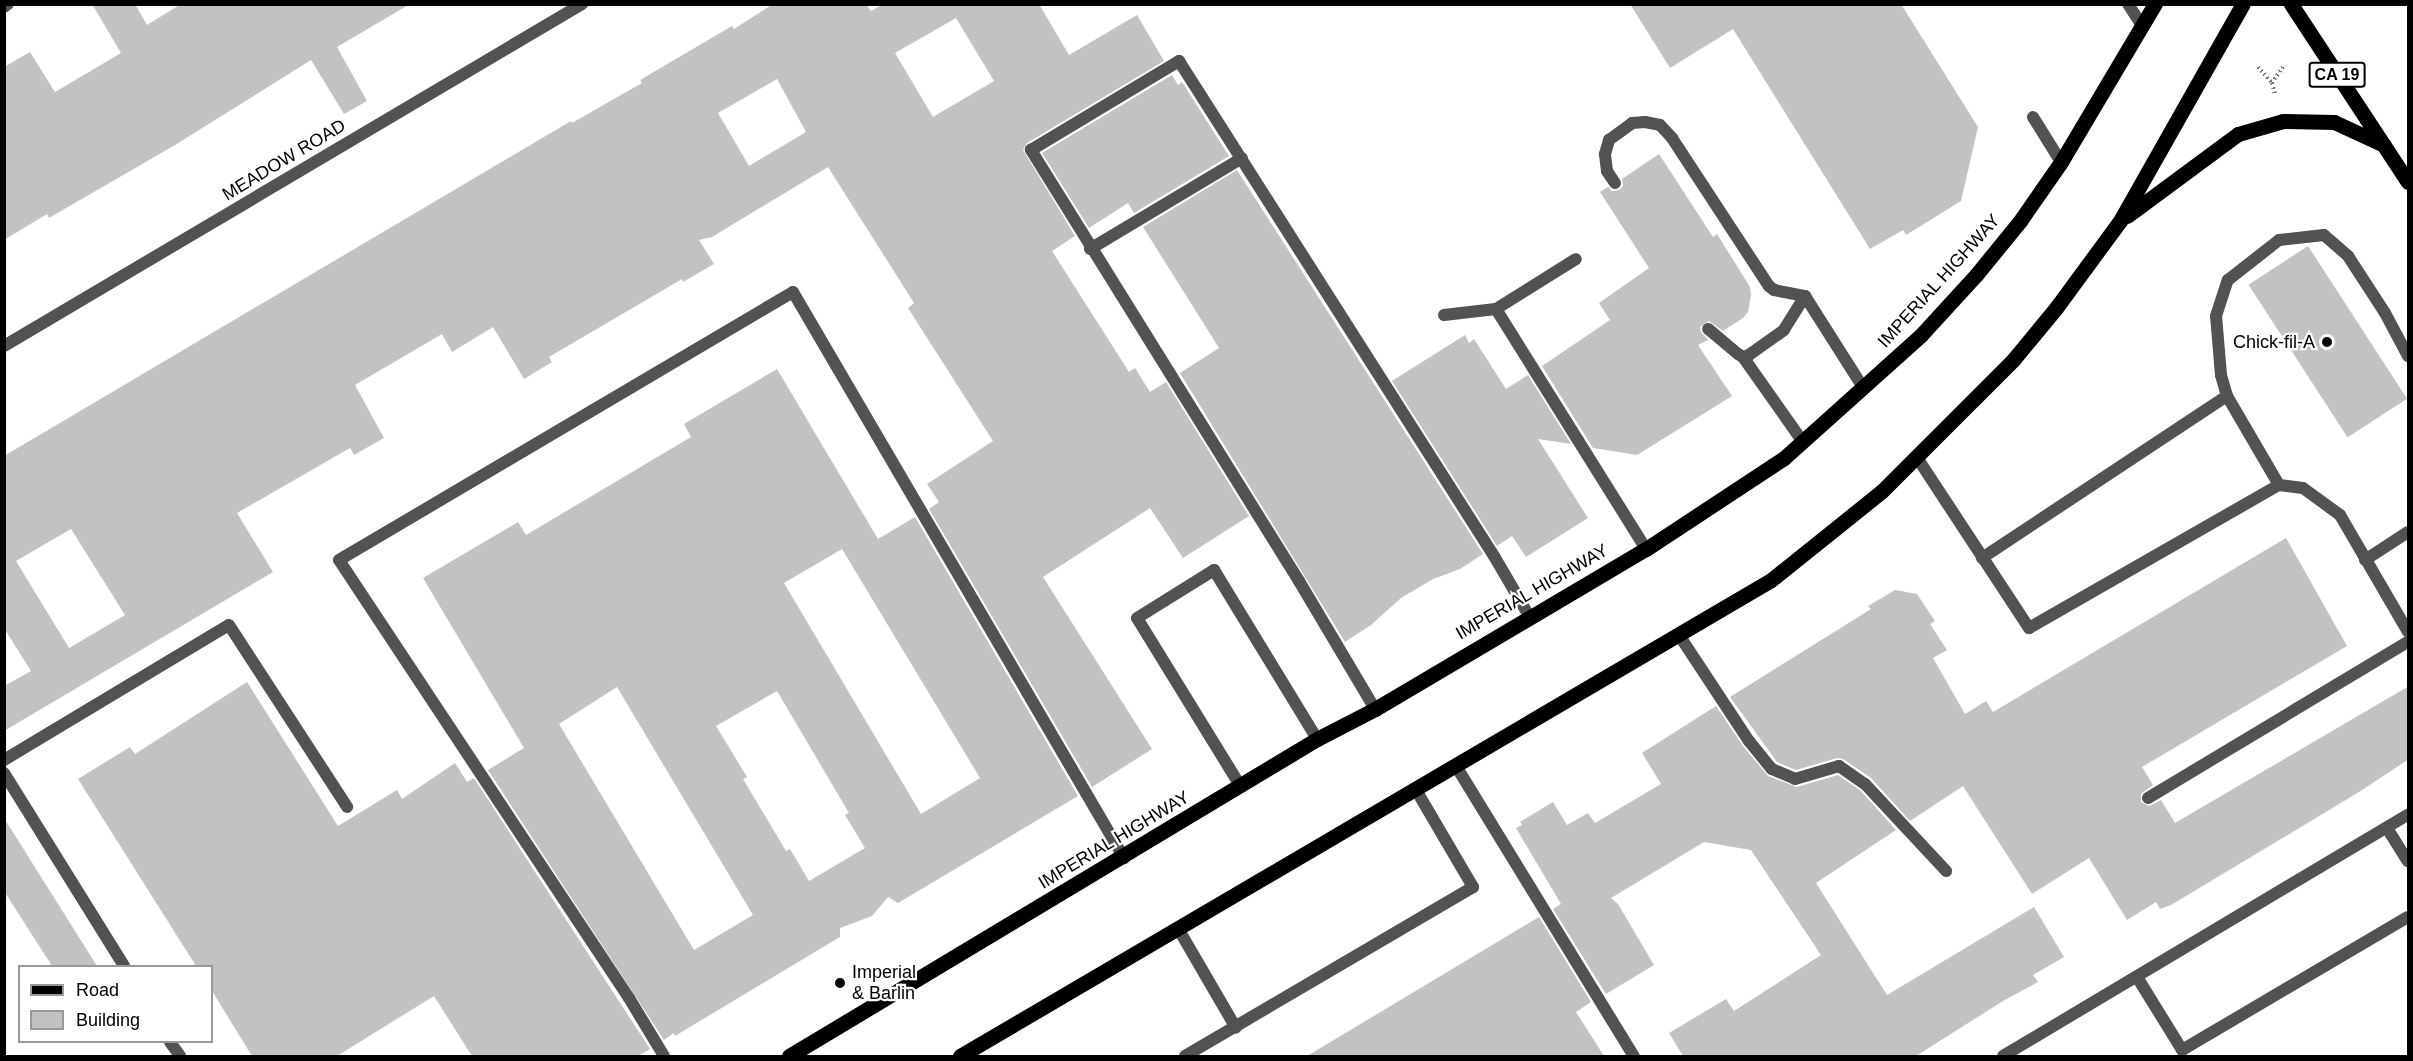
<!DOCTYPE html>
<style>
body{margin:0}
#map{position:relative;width:2413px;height:1061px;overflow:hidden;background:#fff;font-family:Helvetica,sans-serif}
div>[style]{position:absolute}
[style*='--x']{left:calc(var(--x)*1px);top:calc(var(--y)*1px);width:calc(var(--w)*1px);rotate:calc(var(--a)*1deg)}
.building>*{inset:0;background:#c2c2c2;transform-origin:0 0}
.path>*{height:4px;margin-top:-2px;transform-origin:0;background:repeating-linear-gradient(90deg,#747474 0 1.5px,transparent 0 4.5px)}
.lane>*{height:12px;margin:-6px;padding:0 6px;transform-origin:6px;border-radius:6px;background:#525252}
.street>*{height:12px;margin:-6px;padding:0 6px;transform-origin:6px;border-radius:6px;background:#525252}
.primary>*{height:15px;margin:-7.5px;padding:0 7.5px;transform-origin:7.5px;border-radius:7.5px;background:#000}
.dots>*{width:16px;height:16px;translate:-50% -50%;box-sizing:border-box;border:3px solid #fff;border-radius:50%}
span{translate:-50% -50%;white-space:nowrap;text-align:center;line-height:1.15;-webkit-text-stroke:4.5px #fff;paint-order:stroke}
.shield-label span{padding:2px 4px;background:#fff;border:2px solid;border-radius:4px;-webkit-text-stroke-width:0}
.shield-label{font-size:16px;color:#000;font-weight:700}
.street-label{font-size:18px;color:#000}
.poi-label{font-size:18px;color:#000}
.right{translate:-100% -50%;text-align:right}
.left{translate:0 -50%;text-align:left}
.frame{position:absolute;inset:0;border:6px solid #000;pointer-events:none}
.legend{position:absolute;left:18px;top:965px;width:195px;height:78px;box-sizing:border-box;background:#fff;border:2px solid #999;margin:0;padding:8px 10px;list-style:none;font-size:18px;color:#000}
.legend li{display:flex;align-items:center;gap:12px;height:30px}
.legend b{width:30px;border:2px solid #999}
</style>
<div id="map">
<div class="building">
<div style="clip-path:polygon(92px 4px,135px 4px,147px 25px,181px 4px,410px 4px,337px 47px,367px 101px,344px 114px,311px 60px,175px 145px,49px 218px,47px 214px,4px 240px,4px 67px,30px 52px,55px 92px,121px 53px)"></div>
<div style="clip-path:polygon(evenodd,773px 4px,866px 4px,871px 11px,883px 4px,1039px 4px,1069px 55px,1137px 15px,1164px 61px,1027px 143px,1023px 150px,1075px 236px,1052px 251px,1129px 372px,1135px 368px,1150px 392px,1166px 382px,1249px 516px,1183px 558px,1150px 508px,1043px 577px,1152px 749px,1092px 787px,929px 509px,939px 502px,927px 484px,993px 441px,908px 308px,914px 303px,828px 167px,712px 237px,699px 240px,714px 264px,683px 282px,682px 279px,549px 357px,552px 362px,524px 379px,493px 327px,452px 352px,442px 334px,355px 385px,384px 438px,354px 455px,350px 448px,237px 513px,273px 572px,4px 731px,4px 686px,31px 671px,4px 628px,4px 456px,571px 121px,572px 123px,642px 83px,640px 80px,732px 26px,734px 29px,773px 4px,956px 18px,994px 81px,933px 117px,895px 53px,956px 18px,773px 4px,777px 79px,806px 132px,749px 166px,718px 113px,777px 79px,773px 4px,71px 529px,125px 615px,69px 648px,16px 561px,71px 529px)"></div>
<div style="clip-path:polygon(1630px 4px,1901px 4px,1978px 127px,1961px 201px,1906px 235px,1903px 230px,1870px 249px,1733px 29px,1670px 68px)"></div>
<div style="clip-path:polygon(1172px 75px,1178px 85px,1182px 82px,1229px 156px,1134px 213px,1128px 203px,1089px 228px,1042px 153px)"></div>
<div style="clip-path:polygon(1659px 154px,1713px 237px,1717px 234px,1750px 287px,1751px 295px,1748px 312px,1743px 318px,1723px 331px,1709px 321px,1700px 327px,1701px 332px,1708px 340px,1698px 345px,1732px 396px,1637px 455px,1593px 448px,1542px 366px,1610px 320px,1599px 303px,1649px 268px,1600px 192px,1608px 187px,1612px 191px,1619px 190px,1623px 186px,1622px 179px)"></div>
<div style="clip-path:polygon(1237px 170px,1483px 554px,1460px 569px,1433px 579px,1401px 598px,1371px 625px,1345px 642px,1180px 373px,1219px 348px,1143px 227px)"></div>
<div style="left:2308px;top:246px;width:182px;height:71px;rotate:57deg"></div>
<div style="clip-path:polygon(1465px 335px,1469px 343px,1474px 339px,1506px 389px,1528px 375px,1571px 444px,1538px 439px,1588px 518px,1526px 557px,1512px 536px,1497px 546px,1392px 381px)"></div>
<div style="clip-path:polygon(evenodd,777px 369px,878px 539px,915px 517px,1078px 796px,898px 903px,888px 897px,872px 916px,840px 928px,840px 937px,675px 1036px,674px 1033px,664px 1040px,488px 770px,524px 748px,423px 578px,518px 522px,526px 535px,691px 437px,684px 424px,777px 369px,842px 549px,980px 778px,921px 814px,784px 583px,842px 549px,777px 369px,617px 687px,753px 915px,694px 950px,559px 724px,617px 687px,777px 369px,777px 691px,849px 813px,845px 815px,865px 848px,809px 881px,790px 849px,786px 851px,743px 779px,747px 777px,716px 726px,777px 691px)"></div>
<div style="clip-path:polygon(2286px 538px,2347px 646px,2142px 767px,2153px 785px,2141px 794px,2141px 802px,2149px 806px,2161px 800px,2175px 823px,2409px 686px,2409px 759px,2359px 792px,2171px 905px,2160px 909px,2156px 902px,2127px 920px,2089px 858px,2032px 894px,1963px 786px,1910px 821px,1871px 778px,1843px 759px,1837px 758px,1796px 770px,1777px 762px,1730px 697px,1871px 609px,1868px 606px,1895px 590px,1917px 594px,1935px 621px,1930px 624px,1947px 650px,1933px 658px,1965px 714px,1986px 701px,1993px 712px)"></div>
<div style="clip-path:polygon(247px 682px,338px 826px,397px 790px,402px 799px,455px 763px,467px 782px,474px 778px,650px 1049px,638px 1056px,472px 1056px,434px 996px,337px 1056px,252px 1056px,212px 991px,212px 966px,196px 966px,78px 779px,130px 747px,135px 754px)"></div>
<div style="clip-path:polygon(1716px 706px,1743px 746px,1768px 776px,1797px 787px,1838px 775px,1860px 790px,1896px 830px,1816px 883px,1887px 995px,2034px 907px,2064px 957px,2033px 975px,2038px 982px,2003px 1001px,1916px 1056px,1683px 1056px,1669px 1033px,1726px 999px,1734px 1011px,1821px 955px,1751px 850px,1704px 842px,1611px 898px,1618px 904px,1654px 965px,1606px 994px,1553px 909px,1561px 904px,1516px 828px,1522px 825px,1520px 822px,1553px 802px,1567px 825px,1588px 813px,1595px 823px,1661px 784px,1642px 753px)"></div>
<div style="clip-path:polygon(4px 818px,97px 966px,52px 966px,4px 891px)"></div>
<div style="clip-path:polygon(1539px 917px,1591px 1002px,1576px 1012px,1604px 1056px,1307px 1056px)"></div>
</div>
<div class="path">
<div style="--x:2258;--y:67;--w:21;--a:49"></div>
<div style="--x:2272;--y:83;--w:11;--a:75"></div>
<div style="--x:2272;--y:83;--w:22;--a:-56"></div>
</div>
<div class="lane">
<div style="--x:2128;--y:4;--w:27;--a:57"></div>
<div style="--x:4;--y:7;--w:5;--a:-37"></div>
<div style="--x:2033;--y:117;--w:53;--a:58.1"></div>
<div style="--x:1615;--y:183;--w:14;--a:-124"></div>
<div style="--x:1607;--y:171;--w:17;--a:-97"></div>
<div style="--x:1605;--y:154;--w:15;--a:-74"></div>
<div style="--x:1609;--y:140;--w:29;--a:-36"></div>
<div style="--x:1632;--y:123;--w:13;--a:-4"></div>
<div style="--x:1645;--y:122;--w:15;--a:11"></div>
<div style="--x:1660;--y:125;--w:18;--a:47"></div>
<div style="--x:1672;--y:138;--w:177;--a:56.8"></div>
<div style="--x:1769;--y:286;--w:6;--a:39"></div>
<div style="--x:1774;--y:290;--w:32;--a:11"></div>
<div style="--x:1805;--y:296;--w:40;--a:122"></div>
<div style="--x:1784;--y:330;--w:43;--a:144.5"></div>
<div style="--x:1749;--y:355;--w:6;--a:162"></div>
<div style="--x:1743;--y:357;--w:6;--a:-149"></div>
<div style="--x:1738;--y:354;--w:39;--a:-140"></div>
<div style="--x:1090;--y:249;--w:177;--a:-30.9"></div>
<div style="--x:1805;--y:296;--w:110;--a:57.6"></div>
<div style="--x:1496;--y:309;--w:94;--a:-32"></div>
<div style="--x:1444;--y:315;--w:52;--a:-6.6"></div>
<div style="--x:1496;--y:309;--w:283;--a:58"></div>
<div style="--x:1743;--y:357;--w:104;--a:54.8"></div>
<div style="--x:1916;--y:456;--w:206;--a:56.7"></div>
<div style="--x:2029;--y:628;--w:288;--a:-29.8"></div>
<div style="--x:2279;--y:485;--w:24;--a:7"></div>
<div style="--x:2303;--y:488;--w:46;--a:36.1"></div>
<div style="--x:2340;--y:515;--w:135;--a:59.8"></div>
<div style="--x:2279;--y:485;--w:103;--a:-120.3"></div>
<div style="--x:2227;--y:396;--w:22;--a:-106"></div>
<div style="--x:2221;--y:375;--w:59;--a:-94.8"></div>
<div style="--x:2216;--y:316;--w:38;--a:-72"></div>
<div style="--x:2228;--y:280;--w:65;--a:-38.1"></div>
<div style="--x:2279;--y:240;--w:45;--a:-6.3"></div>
<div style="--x:2324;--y:235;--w:32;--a:41"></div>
<div style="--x:2348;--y:256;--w:68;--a:57"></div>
<div style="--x:2385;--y:313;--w:49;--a:61.9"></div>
<div style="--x:1982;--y:558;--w:294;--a:-33.5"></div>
<div style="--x:2365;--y:560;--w:51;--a:-33.1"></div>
<div style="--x:1679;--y:635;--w:127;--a:56.6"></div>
<div style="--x:1749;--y:741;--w:36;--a:51"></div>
<div style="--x:1772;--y:769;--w:25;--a:23"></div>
<div style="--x:1795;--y:779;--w:46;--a:-16.5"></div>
<div style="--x:1839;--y:766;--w:32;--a:35"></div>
<div style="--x:1865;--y:784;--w:119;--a:47"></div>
<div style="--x:1375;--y:709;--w:149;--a:-120.7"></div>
<div style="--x:1299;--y:581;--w:508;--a:-121.87"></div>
<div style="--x:1031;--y:150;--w:173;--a:-31"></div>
<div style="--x:1179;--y:61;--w:587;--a:57.53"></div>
<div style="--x:1494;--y:556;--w:69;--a:59.7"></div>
<div style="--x:4;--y:760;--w:262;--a:-31"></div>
<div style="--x:229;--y:625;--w:217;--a:57"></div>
<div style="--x:1456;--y:766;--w:340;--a:58.5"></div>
<div style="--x:4;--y:773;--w:227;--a:58.1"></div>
<div style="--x:1241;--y:787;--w:198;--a:-121.6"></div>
<div style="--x:1137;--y:618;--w:91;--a:-31.9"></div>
<div style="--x:1214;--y:570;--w:198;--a:58.6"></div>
<div style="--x:2148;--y:798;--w:303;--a:-31"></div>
<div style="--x:2387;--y:828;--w:39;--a:58"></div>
<div style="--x:1179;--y:930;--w:113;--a:59.8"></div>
<div style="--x:2137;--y:977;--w:86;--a:58.3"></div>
<div style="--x:2182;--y:1050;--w:262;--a:-30.5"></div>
<div style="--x:170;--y:1042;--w:17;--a:54"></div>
<div style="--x:664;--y:1056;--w:68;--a:-121.1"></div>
<div style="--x:629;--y:998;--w:525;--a:-123.51"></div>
<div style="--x:339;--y:560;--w:527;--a:-30.55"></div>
<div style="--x:793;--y:292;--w:656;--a:59.68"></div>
<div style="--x:1185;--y:1056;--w:334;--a:-30.4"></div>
<div style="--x:1473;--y:887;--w:113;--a:-120.4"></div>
</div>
<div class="street">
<div style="--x:4;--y:346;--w:672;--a:-30.61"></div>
<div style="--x:2003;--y:1056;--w:471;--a:-30.8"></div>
</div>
<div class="primary">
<div style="--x:2291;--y:4;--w:213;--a:56.7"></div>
<div style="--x:2127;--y:216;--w:138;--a:-36.5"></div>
<div style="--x:2238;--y:134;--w:47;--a:-16.1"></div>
<div style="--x:2283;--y:121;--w:51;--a:1.1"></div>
<div style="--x:2334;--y:122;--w:55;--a:24.7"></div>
<div style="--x:789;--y:1056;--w:616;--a:-30.98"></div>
<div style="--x:1317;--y:739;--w:65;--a:-27.3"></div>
<div style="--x:1375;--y:709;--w:315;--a:-30.6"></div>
<div style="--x:1646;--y:549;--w:165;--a:-33.4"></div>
<div style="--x:1784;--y:458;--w:184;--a:-41.9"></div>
<div style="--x:1921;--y:335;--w:81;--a:-47.5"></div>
<div style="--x:1976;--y:275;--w:70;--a:-50.8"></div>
<div style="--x:2020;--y:221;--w:72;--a:-55.2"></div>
<div style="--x:2061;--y:162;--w:184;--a:-59.3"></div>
<div style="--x:960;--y:1056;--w:940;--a:-30.41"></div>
<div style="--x:1771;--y:580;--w:142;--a:-38.7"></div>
<div style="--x:1882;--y:491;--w:185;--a:-45"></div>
<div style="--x:2013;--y:360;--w:67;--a:-50.4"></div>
<div style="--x:2056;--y:308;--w:108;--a:-53.7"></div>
<div style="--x:2120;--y:221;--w:249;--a:-60.5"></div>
</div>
<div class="dots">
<div style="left:2327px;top:342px;background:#000"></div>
<div style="left:840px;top:983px;background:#000"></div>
</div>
<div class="shield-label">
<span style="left:2337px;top:75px">CA 19</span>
</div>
<div class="street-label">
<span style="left:284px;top:160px;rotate:-31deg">MEADOW ROAD</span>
<span style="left:1939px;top:281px;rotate:-48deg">IMPERIAL HIGHWAY</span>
<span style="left:1532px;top:592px;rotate:-30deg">IMPERIAL HIGHWAY</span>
<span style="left:1114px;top:840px;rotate:-31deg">IMPERIAL HIGHWAY</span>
</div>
<div class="poi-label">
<span class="right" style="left:2315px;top:342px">Chick-fil-A</span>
<span class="left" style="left:852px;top:983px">Imperial<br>&amp; Barlin</span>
</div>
<div class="frame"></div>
<ul class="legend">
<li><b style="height:8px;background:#000"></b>Road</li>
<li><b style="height:16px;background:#c2c2c2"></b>Building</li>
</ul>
</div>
